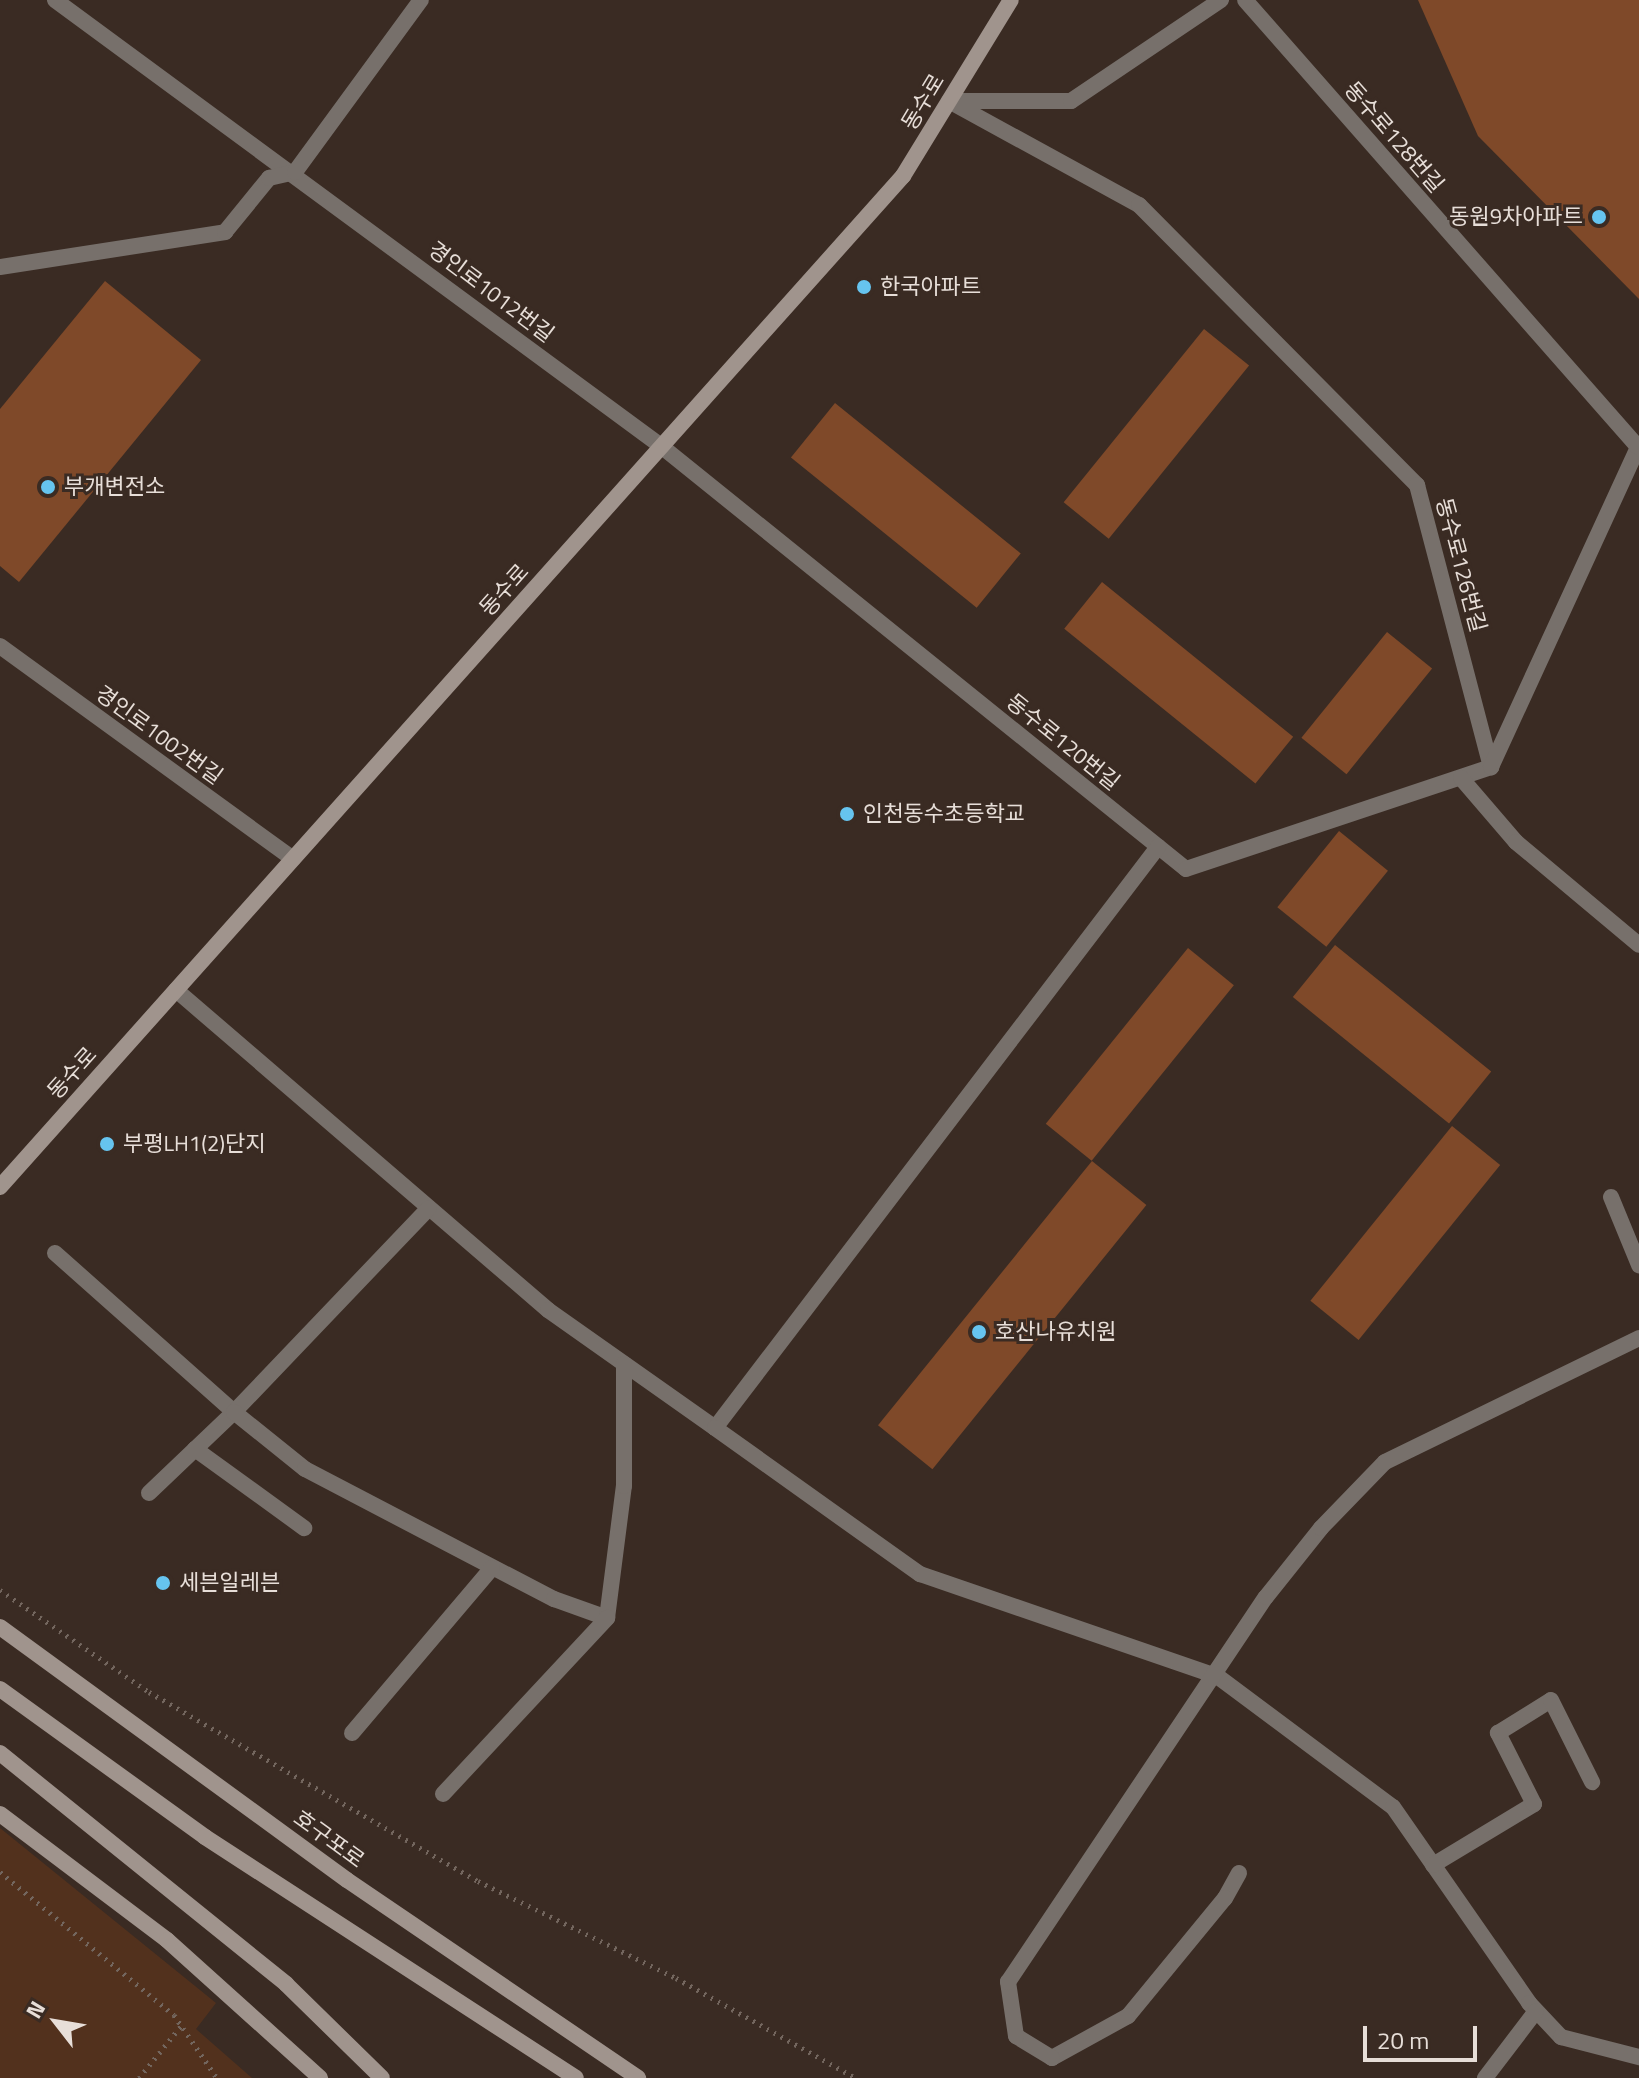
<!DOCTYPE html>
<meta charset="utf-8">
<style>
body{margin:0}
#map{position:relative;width:1639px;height:2078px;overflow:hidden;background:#3a2b23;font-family:"Titillium Web","Noto Sans KR",sans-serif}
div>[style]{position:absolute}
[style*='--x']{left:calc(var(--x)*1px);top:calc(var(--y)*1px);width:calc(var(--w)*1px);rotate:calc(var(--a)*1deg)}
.green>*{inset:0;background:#52311d}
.building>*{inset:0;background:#7f4929;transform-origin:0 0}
.path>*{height:5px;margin-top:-2.5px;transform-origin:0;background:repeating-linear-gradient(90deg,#73665e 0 2px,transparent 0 8px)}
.lane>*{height:16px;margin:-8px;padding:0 8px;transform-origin:8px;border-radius:8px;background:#77706b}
.street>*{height:16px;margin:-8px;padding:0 8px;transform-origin:8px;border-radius:8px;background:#77706b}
.secondary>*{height:16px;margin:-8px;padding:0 8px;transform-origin:8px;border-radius:8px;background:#a0948d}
.dots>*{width:22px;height:22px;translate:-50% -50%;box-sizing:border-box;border:4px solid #3a2b23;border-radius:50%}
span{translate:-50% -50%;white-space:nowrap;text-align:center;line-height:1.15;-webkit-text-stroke:6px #3a2b23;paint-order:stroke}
.street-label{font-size:22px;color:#e7ded8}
.poi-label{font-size:22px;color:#e7ded8}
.right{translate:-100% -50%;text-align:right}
.left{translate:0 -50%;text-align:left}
.north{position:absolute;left:16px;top:1982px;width:80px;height:80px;-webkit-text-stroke:6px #3a2b23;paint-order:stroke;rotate:301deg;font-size:22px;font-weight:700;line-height:32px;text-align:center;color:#e7ded8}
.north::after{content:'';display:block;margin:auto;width:28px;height:36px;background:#e7ded8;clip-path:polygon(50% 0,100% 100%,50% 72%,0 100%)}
.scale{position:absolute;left:1363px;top:2026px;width:114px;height:36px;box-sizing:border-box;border:4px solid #e7ded8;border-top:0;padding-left:10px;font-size:24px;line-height:28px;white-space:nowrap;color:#e7ded8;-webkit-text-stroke:6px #3a2b23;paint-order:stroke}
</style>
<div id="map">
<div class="green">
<div style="clip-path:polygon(0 1828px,216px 2003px,196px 2029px,252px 2078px,0 2078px)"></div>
</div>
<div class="building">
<div style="clip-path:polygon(1418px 0,1639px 0,1639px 299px,1478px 136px)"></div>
<div style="clip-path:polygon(105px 281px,201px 360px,19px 582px,0 566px,0 409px)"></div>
<div style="left:1204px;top:329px;width:58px;height:223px;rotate:39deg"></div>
<div style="left:835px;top:403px;width:239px;height:70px;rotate:39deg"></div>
<div style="left:1102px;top:582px;width:246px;height:60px;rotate:39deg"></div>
<div style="left:1387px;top:632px;width:58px;height:136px;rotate:39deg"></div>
<div style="left:1339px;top:831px;width:63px;height:98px;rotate:39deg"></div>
<div style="left:1335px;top:945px;width:201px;height:67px;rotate:39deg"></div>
<div style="left:1188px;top:948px;width:59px;height:226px;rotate:39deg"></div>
<div style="left:1452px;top:1126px;width:62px;height:225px;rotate:39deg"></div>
<div style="left:1092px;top:1161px;width:70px;height:340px;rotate:39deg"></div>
</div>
<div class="path">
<div style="--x:0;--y:1590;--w:181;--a:34.4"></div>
<div style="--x:149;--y:1692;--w:379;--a:29.9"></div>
<div style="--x:478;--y:1881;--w:220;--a:26.1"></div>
<div style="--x:676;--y:1978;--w:206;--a:29.1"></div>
<div style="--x:0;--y:1872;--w:225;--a:39.4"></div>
<div style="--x:174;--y:2015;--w:76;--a:55.7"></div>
<div style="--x:139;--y:2078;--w:67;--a:-51.1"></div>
</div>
<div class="lane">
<div style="--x:55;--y:0;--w:752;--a:36.35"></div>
<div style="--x:661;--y:446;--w:674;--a:38.86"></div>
<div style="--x:1186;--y:869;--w:322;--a:-18.5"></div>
<div style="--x:949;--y:101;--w:217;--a:28.7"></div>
<div style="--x:1139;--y:205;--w:395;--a:45.2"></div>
<div style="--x:1417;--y:485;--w:292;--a:75.3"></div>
<div style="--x:1491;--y:767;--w:352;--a:-65.3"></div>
<div style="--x:1638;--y:447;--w:595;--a:-131.32"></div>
<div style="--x:950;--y:101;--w:121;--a:0"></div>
<div style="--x:1071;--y:101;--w:181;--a:-34"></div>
<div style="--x:0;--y:267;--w:228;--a:-8.8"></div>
<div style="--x:225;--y:232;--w:70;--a:-50.8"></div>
<div style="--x:269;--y:178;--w:27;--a:-13"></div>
<div style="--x:295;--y:172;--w:213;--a:-53.8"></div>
<div style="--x:0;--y:646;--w:362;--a:36"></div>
</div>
<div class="street">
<div style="--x:1461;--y:778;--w:84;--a:49.3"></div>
<div style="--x:1516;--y:842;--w:160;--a:39.9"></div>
<div style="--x:176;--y:990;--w:491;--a:40.7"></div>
<div style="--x:548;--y:1310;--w:204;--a:35.2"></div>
<div style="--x:715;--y:1428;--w:731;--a:-52.68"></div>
<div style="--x:1611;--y:1197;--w:74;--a:67.6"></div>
<div style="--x:55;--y:1253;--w:239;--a:41.6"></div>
<div style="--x:234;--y:1412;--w:282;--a:-46.3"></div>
<div style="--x:715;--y:1428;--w:252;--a:35.5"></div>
<div style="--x:920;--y:1574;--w:314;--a:19"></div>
<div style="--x:1217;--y:1676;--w:219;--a:36.7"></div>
<div style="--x:1393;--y:1807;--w:239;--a:55.2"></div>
<div style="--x:1529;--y:2003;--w:47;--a:46.7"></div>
<div style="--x:1561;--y:2037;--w:81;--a:14.4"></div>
<div style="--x:195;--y:1449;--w:135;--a:35.9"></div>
<div style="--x:149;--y:1493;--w:117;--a:-43.6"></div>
<div style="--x:234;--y:1412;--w:91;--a:38.8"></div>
<div style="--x:305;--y:1469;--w:281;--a:27.6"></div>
<div style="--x:554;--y:1599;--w:56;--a:19.7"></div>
<div style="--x:607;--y:1618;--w:133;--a:-82.7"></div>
<div style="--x:624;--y:1486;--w:122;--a:-90"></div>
<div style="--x:352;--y:1733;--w:216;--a:-49.7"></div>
<div style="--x:443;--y:1794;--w:241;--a:-47"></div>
<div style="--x:1433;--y:1865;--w:118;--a:-31.1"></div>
<div style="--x:1534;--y:1804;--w:80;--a:-116.9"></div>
<div style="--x:1498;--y:1733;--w:62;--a:-31.9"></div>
<div style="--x:1551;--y:1700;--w:92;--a:63.4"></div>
<div style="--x:1239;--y:1873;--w:29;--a:119"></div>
<div style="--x:1225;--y:1898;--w:153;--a:129.4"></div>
<div style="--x:1128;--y:2016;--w:87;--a:151.1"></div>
<div style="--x:1052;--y:2058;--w:42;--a:-148.6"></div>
<div style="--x:1016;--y:2036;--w:55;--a:-98.4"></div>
<div style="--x:1008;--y:1982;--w:463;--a:-56.2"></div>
<div style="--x:1266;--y:1597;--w:88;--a:-51.4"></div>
<div style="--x:1321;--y:1528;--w:92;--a:-45.9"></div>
<div style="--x:1385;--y:1462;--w:283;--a:-26"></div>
<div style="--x:1485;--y:2078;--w:84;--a:-52.7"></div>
</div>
<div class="secondary">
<div style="--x:0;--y:1187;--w:1356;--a:-48.23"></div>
<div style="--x:903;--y:176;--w:206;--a:-58.5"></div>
<div style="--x:0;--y:1627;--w:429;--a:36.1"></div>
<div style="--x:347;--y:1880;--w:352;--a:34.2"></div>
<div style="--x:0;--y:1689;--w:253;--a:35.8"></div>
<div style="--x:205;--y:1837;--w:442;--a:33"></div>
<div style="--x:0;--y:1753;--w:368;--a:38.9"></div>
<div style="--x:286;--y:1984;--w:134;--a:44.4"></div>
<div style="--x:0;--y:1814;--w:209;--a:37"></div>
<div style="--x:167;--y:1940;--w:206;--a:42"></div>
</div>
<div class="dots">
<div style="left:1599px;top:217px;background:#66c4ef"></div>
<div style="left:864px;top:287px;background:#66c4ef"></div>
<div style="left:48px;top:487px;background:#66c4ef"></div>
<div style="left:847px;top:814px;background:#66c4ef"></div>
<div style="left:107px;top:1144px;background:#66c4ef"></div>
<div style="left:979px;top:1332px;background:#66c4ef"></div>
<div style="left:163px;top:1583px;background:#66c4ef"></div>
</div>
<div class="street-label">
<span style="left:923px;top:102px;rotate:-59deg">동수로</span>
<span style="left:1394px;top:137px;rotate:49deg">동수로128번길</span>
<span style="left:491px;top:292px;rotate:37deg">경인로1012번길</span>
<span style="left:1461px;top:565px;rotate:75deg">동수로126번길</span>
<span style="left:504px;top:590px;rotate:-48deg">동수로</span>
<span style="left:159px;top:735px;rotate:36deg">경인로1002번길</span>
<span style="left:1063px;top:742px;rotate:39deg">동수로120번길</span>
<span style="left:72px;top:1073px;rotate:-48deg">동수로</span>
<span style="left:329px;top:1839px;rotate:36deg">호구포로</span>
</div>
<div class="poi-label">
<span class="right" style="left:1583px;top:217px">동원9차아파트</span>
<span class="left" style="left:880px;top:287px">한국아파트</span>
<span class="left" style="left:64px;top:487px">부개변전소</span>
<span class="left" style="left:863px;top:814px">인천동수초등학교</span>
<span class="left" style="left:123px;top:1144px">부평LH1(2)단지</span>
<span class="left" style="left:995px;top:1332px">호산나유치원</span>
<span class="left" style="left:179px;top:1583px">세븐일레븐</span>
</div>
<div class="north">N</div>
<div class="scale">20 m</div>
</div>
